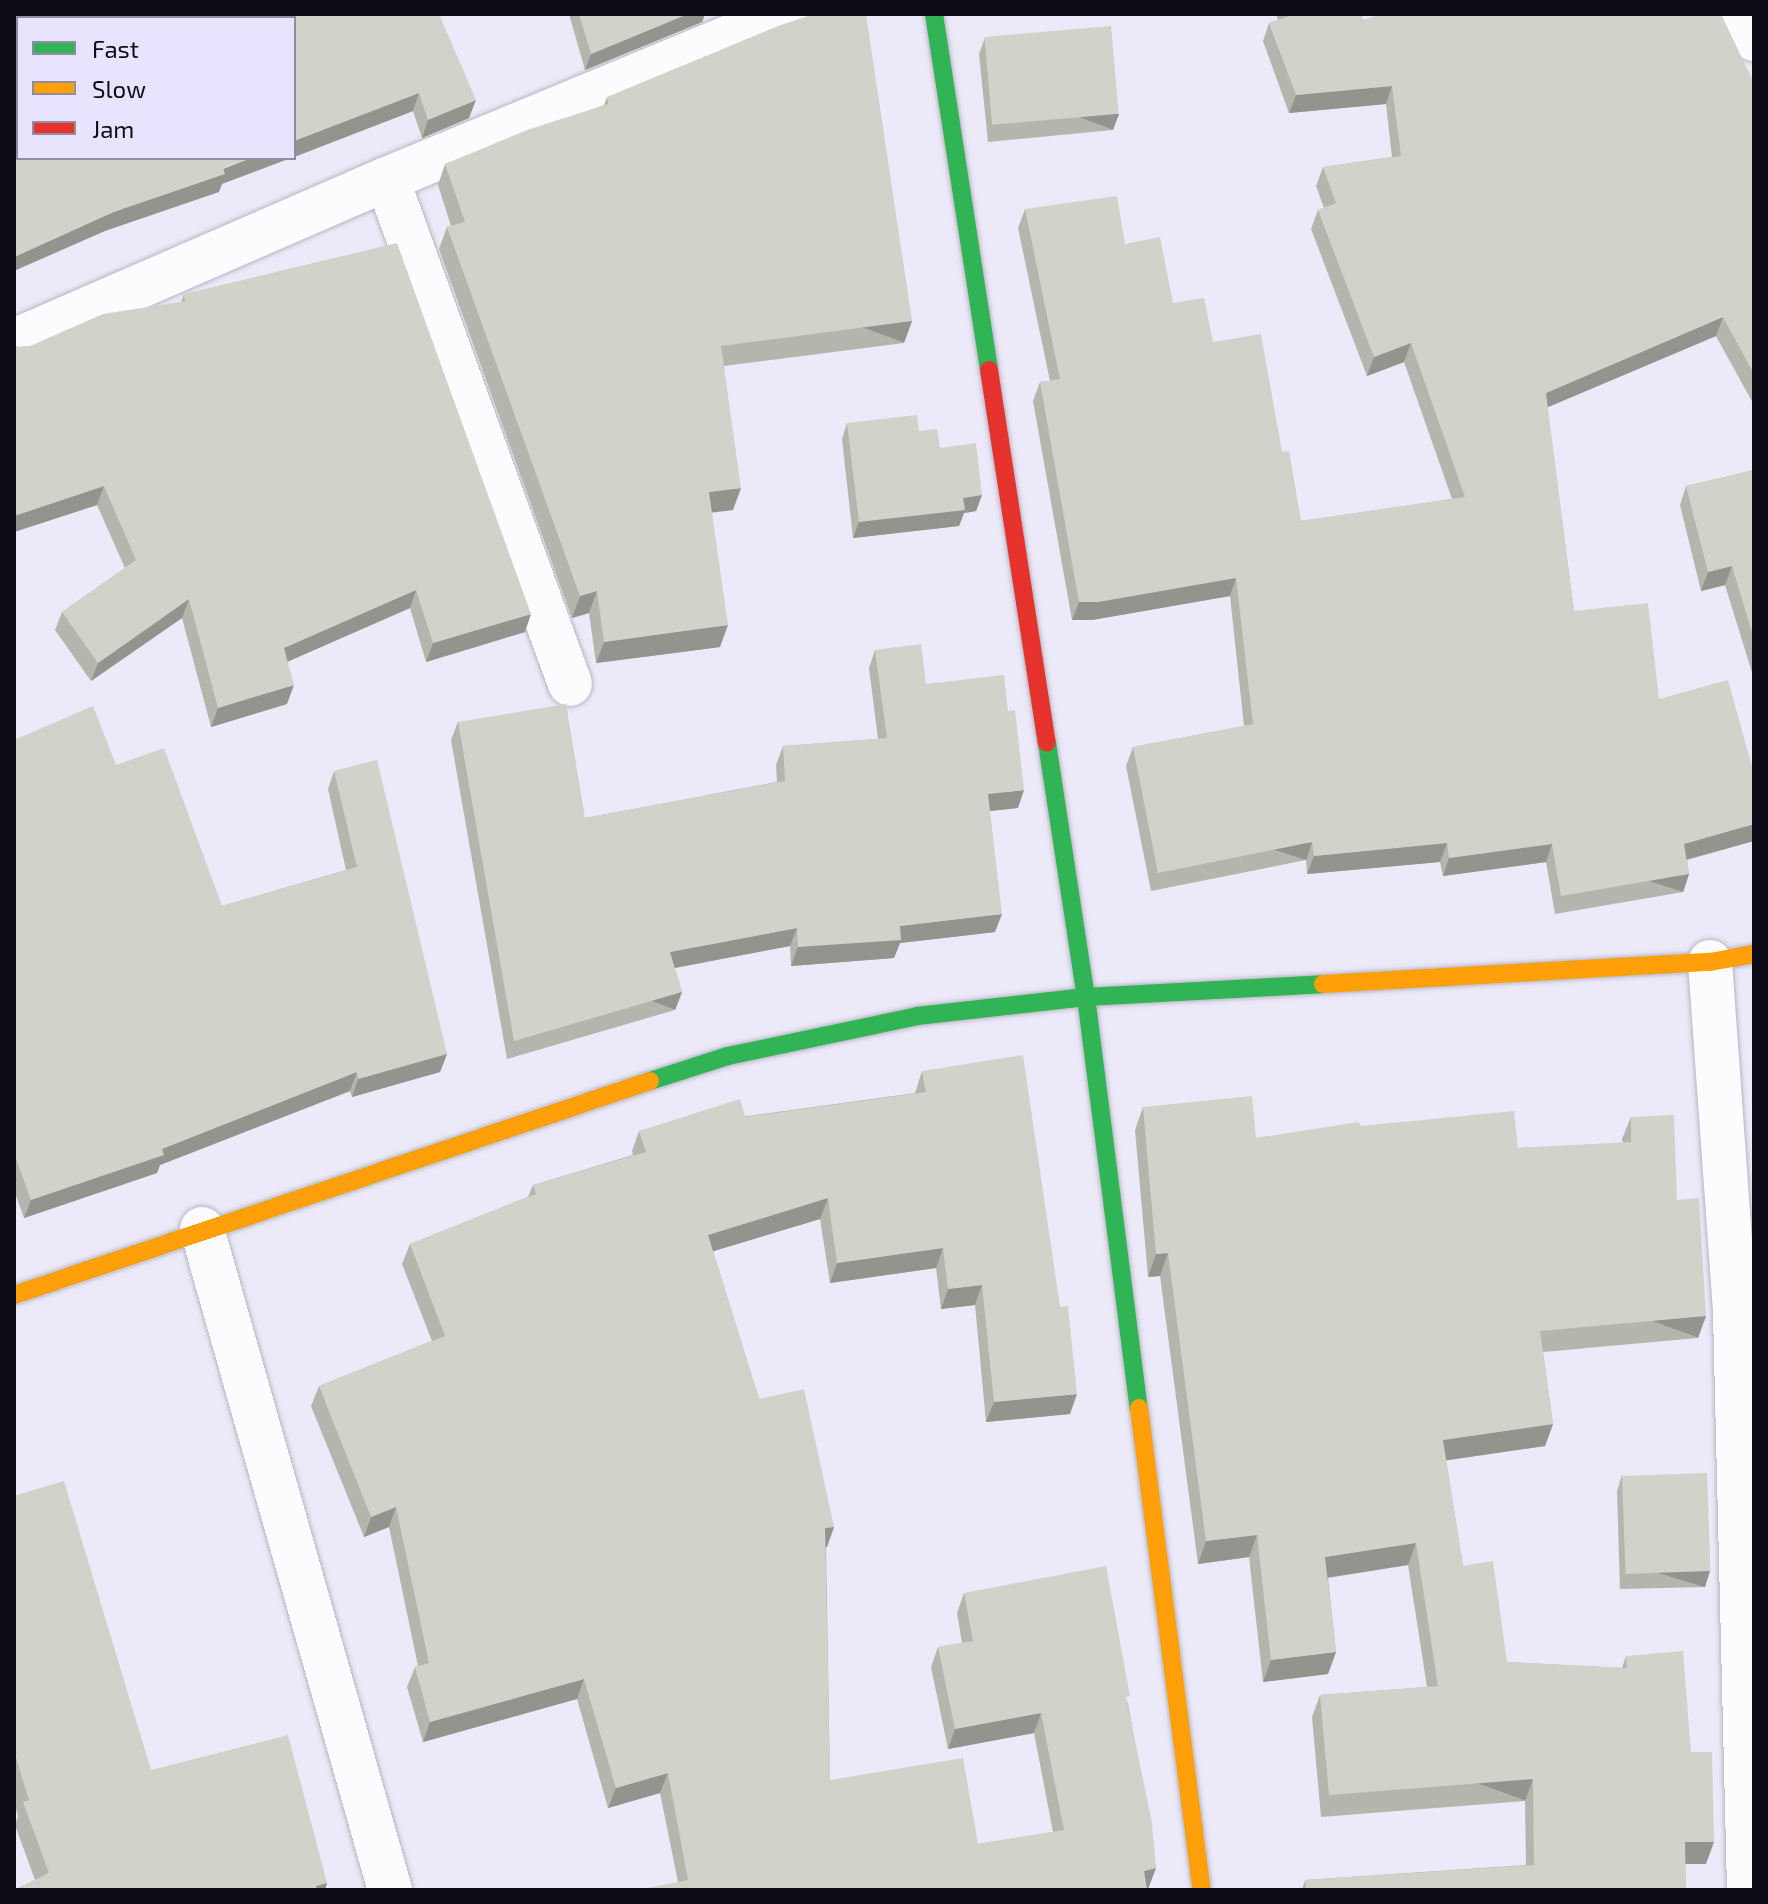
<!DOCTYPE html>
<style>
body{margin:0}
#map{position:relative;width:1768px;height:1904px;overflow:hidden;background:#ece9f8;font-family:"Exo 2",sans-serif}
div>[style]{position:absolute}
[style*='--x']{left:calc(var(--x)*1px);top:calc(var(--y)*1px);width:calc(var(--w)*1px);rotate:calc(var(--a)*1deg)}
.roads{filter:drop-shadow(0 0 2px #b8b6c2) drop-shadow(0 0 2px #b8b6c2)}
.street>*{height:44px;margin:-22px;padding:0 22px;transform-origin:22px;border-radius:22px;background:#fcfcfe}
.fast>*{height:18px;margin:-9px;padding:0 9px;transform-origin:9px;border-radius:9px;background:#30b455}
.slow>*{height:18px;margin:-9px;padding:0 9px;transform-origin:9px;border-radius:9px;background:#ff9f0a}
.jam>*{height:18px;margin:-9px;padding:0 9px;transform-origin:9px;border-radius:9px;background:#e5322d}
.wall>*{inset:0;background:#b5b5ae}
.shaded-wall>*{inset:0;background:#94938d;transform-origin:0 0}
.building>*{inset:0;background:#d3d2ca;transform-origin:0 0}
span{translate:-50% -50%;white-space:nowrap;text-align:center;line-height:1.15;-webkit-text-stroke:6px #e8e3fe;paint-order:stroke}
.frame{position:absolute;inset:0;border:16px solid #0e0c16;pointer-events:none}
.legend{position:absolute;left:16px;top:16px;width:280px;height:144px;box-sizing:border-box;background:#e8e3fe;border:2px solid #918da1;margin:0;padding:10px 14px;list-style:none;font-size:24px;color:#0e0c16}
.legend li{display:flex;align-items:center;gap:16px;height:40px}
.legend b{width:40px;border:2px solid #918da1}
</style>
<div id="map">
<div class="roads">
<div class="street">
<div style="--x:1741;--y:14;--w:28;--a:63"></div>
<div style="--x:387;--y:179;--w:537;--a:70.08"></div>
<div style="--x:14;--y:341;--w:407;--a:-23.5"></div>
<div style="--x:387;--y:179;--w:432;--a:-22.5"></div>
<div style="--x:1710;--y:962;--w:352;--a:85.9"></div>
<div style="--x:1735;--y:1313;--w:577;--a:88.61"></div>
<div style="--x:202;--y:1229;--w:687;--a:74.12"></div>
</div>
<div class="fast">
<div style="--x:934;--y:14;--w:360;--a:81.2"></div>
<div style="--x:1047;--y:743;--w:257;--a:81.3"></div>
<div style="--x:1086;--y:997;--w:414;--a:82.7"></div>
<div style="--x:650;--y:1081;--w:82;--a:-17.8"></div>
<div style="--x:728;--y:1056;--w:193;--a:-11.9"></div>
<div style="--x:917;--y:1016;--w:170;--a:-6.4"></div>
<div style="--x:1086;--y:997;--w:237;--a:-3.1"></div>
</div>
<div class="slow">
<div style="--x:1323;--y:984;--w:388;--a:-3.3"></div>
<div style="--x:1710;--y:962;--w:45;--a:-10.3"></div>
<div style="--x:14;--y:1295;--w:671;--a:-18.6"></div>
<div style="--x:1139;--y:1408;--w:486;--a:82.6"></div>
</div>
<div class="jam">
<div style="--x:989;--y:370;--w:377;--a:81.2"></div>
</div>
</div>
<div class="wall">
<div style="clip-path:polygon(439px 14px,469px 118px,422px 138px,413px 111px,294px 157px,294px 18px)"></div>
<div style="clip-path:polygon(569px 14px,705px 14px,702px 22px,585px 70px)"></div>
<div style="clip-path:polygon(1276px 14px,1361px 14px,1363px 20px,1754px 83px,1754px 405px,1716px 336px,1547px 407px,1574px 611px,1659px 699px,1754px 841px,1687px 860px,1689px 874px,1683px 892px,1555px 914px,1546px 862px,1443px 876px,1440px 862px,1307px 874px,1306px 860px,1151px 891px,1126px 766px,1133px 747px,1244px 726px,1230px 596px,1092px 620px,1072px 620px,1033px 401px,1040px 382px,1050px 381px,1018px 228px,1025px 209px,1125px 244px,1173px 303px,1213px 342px,1282px 452px,1301px 521px,1452px 499px,1404px 362px,1367px 376px,1311px 229px,1318px 210px,1324px 208px,1316px 186px,1323px 167px,1392px 157px,1386px 104px,1289px 113px,1263px 41px,1269px 23px,1278px 20px)"></div>
<div style="clip-path:polygon(985px 38px,1119px 114px,1113px 130px,988px 142px,979px 54px)"></div>
<div style="clip-path:polygon(607px 97px,912px 321px,904px 343px,724px 366px,733px 510px,712px 512px,720px 647px,596px 663px,589px 613px,572px 618px,439px 249px,447px 227px,451px 226px,438px 185px,445px 164px,604px 105px)"></div>
<div style="clip-path:polygon(184px 294px,525px 632px,426px 662px,410px 608px,288px 661px,287px 704px,211px 727px,182px 618px,91px 681px,55px 630px,62px 612px,125px 568px,97px 505px,14px 532px,14px 346px,19px 347px,30px 346px,181px 302px)"></div>
<div style="clip-path:polygon(847px 423px,919px 431px,940px 448px,982px 495px,976px 511px,964px 513px,959px 526px,853px 538px,842px 439px)"></div>
<div style="clip-path:polygon(1754px 470px,1754px 679px,1725px 585px,1701px 591px,1680px 505px,1686px 486px)"></div>
<div style="clip-path:polygon(875px 650px,926px 684px,1018px 808px,990px 811px,995px 932px,900px 943px,894px 958px,791px 966px,790px 946px,675px 968px,682px 992px,675px 1010px,507px 1059px,451px 740px,458px 722px,585px 818px,777px 782px,776px 765px,783px 746px,878px 739px,869px 668px)"></div>
<div style="clip-path:polygon(14px 740px,116px 765px,222px 906px,346px 870px,328px 789px,334px 771px,447px 1054px,440px 1072px,352px 1097px,350px 1091px,160px 1165px,157px 1173px,24px 1218px,14px 1190px)"></div>
<div style="clip-path:polygon(922px 1071px,1070px 1414px,986px 1422px,975px 1305px,941px 1309px,936px 1268px,830px 1283px,820px 1219px,713px 1251px,759px 1399px,834px 1527px,826px 1547px,830px 1780px,978px 1844px,1053px 1832px,1034px 1733px,948px 1749px,931px 1667px,938px 1647px,962px 1643px,957px 1613px,964px 1593px,1128px 1703px,1156px 1868px,1148px 1889px,678px 1882px,660px 1793px,608px 1808px,577px 1699px,423px 1742px,407px 1687px,415px 1667px,418px 1666px,389px 1527px,364px 1537px,311px 1406px,319px 1386px,432px 1341px,402px 1264px,410px 1244px,528px 1197px,533px 1185px,633px 1155px,632px 1151px,639px 1131px,915px 1093px)"></div>
<div style="clip-path:polygon(1143px 1107px,1256px 1138px,1360px 1126px,1518px 1148px,1623px 1143px,1622px 1139px,1631px 1117px,1677px 1200px,1706px 1316px,1698px 1338px,1543px 1352px,1553px 1424px,1545px 1446px,1446px 1460px,1463px 1566px,1507px 1662px,1622px 1668px,1626px 1656px,1691px 1752px,1706px 1864px,1685px 1864px,1686px 1890px,1302px 1890px,1305px 1880px,1526px 1865px,1525px 1801px,1321px 1817px,1312px 1717px,1320px 1695px,1427px 1687px,1408px 1565px,1328px 1578px,1336px 1652px,1328px 1674px,1263px 1682px,1249px 1557px,1198px 1564px,1160px 1276px,1148px 1277px,1135px 1130px)"></div>
<div style="clip-path:polygon(1622px 1475px,1705px 1587px,1620px 1589px,1617px 1491px)"></div>
<div style="clip-path:polygon(14px 1496px,151px 1770px,327px 1883px,325px 1890px,14px 1890px,35px 1880px,15px 1825px,18px 1816px,14px 1802px)"></div>
</div>
<div class="shaded-wall">
<div style="clip-path:polygon(688px 14px,705px 14px,702px 22px,585px 70px,591px 54px)"></div>
<div style="clip-path:polygon(1392px 86px,1386px 104px,1289px 113px,1296px 95px)"></div>
<div style="clip-path:polygon(419px 93px,413px 111px,294px 157px,294px 141px)"></div>
<div style="clip-path:polygon(476px 100px,469px 118px,422px 138px,428px 120px)"></div>
<div style="left:1119px;top:114px;width:17px;height:126px;rotate:111deg"></div>
<div style="clip-path:polygon(251px 158px,291px 158px,222px 184px,219px 192px,105px 231px,14px 271px,14px 257px,111px 213px)"></div>
<div style="clip-path:polygon(1723px 317px,1716px 336px,1539px 411px,1546px 393px)"></div>
<div style="left:912px;top:321px;width:23px;height:193px;rotate:110deg"></div>
<div style="clip-path:polygon(1411px 343px,1404px 362px,1367px 376px,1374px 357px)"></div>
<div style="clip-path:polygon(104px 486px,97px 505px,14px 532px,14px 516px)"></div>
<div style="clip-path:polygon(741px 488px,733px 510px,701px 514px,709px 492px)"></div>
<div style="clip-path:polygon(982px 495px,976px 511px,964px 513px,959px 526px,853px 538px,859px 522px,963px 498px)"></div>
<div style="clip-path:polygon(1732px 566px,1725px 585px,1701px 591px,1708px 572px)"></div>
<div style="clip-path:polygon(1236px 578px,1230px 596px,1092px 620px,1072px 620px,1079px 602px)"></div>
<div style="clip-path:polygon(416px 590px,410px 608px,278px 666px,284px 648px)"></div>
<div style="clip-path:polygon(597px 591px,589px 613px,572px 618px,580px 596px)"></div>
<div style="clip-path:polygon(189px 599px,182px 618px,91px 681px,98px 663px)"></div>
<div style="clip-path:polygon(531px 614px,525px 632px,426px 662px,433px 643px)"></div>
<div style="clip-path:polygon(728px 625px,720px 647px,596px 663px,604px 642px)"></div>
<div style="clip-path:polygon(294px 685px,287px 704px,211px 727px,218px 708px)"></div>
<div style="clip-path:polygon(1024px 790px,1018px 808px,981px 812px,988px 794px)"></div>
<div style="clip-path:polygon(1754px 824px,1754px 841px,1677px 862px,1684px 844px)"></div>
<div style="left:1312px;top:842px;width:19px;height:157px;rotate:108deg"></div>
<div style="clip-path:polygon(1447px 843px,1440px 862px,1307px 874px,1314px 856px)"></div>
<div style="clip-path:polygon(1552px 844px,1546px 862px,1443px 876px,1449px 858px)"></div>
<div style="left:1689px;top:874px;width:19px;height:130px;rotate:108deg"></div>
<div style="clip-path:polygon(1002px 914px,995px 932px,900px 943px,894px 958px,791px 966px,798px 947px,900px 926px)"></div>
<div style="clip-path:polygon(797px 928px,790px 946px,663px 970px,670px 952px)"></div>
<div style="left:682px;top:992px;width:19px;height:175px;rotate:111deg"></div>
<div style="clip-path:polygon(447px 1054px,440px 1072px,352px 1097px,358px 1079px)"></div>
<div style="clip-path:polygon(357px 1072px,350px 1091px,160px 1165px,157px 1173px,24px 1218px,31px 1200px)"></div>
<div style="clip-path:polygon(828px 1198px,820px 1219px,701px 1255px,708px 1235px)"></div>
<div style="clip-path:polygon(943px 1248px,936px 1268px,830px 1283px,837px 1263px)"></div>
<div style="clip-path:polygon(1168px 1253px,1160px 1276px,1148px 1277px,1156px 1254px)"></div>
<div style="clip-path:polygon(982px 1285px,975px 1305px,941px 1309px,948px 1289px)"></div>
<div style="left:1706px;top:1316px;width:23px;height:167px;rotate:110deg"></div>
<div style="clip-path:polygon(1077px 1394px,1070px 1414px,986px 1422px,994px 1402px)"></div>
<div style="clip-path:polygon(1553px 1424px,1545px 1446px,1435px 1462px,1443px 1440px)"></div>
<div style="clip-path:polygon(396px 1507px,389px 1527px,364px 1537px,371px 1517px)"></div>
<div style="clip-path:polygon(834px 1527px,827px 1547px,818px 1548px,825px 1528px)"></div>
<div style="clip-path:polygon(1257px 1535px,1249px 1557px,1198px 1564px,1206px 1541px)"></div>
<div style="clip-path:polygon(1416px 1543px,1408px 1565px,1317px 1579px,1325px 1557px)"></div>
<div style="left:1710px;top:1571px;width:17px;height:84px;rotate:107deg"></div>
<div style="clip-path:polygon(1336px 1652px,1328px 1674px,1263px 1682px,1271px 1660px)"></div>
<div style="clip-path:polygon(584px 1679px,577px 1699px,423px 1742px,430px 1722px)"></div>
<div style="clip-path:polygon(1041px 1713px,1034px 1733px,948px 1749px,955px 1729px)"></div>
<div style="clip-path:polygon(668px 1773px,660px 1793px,608px 1808px,616px 1788px)"></div>
<div style="left:1533px;top:1779px;width:23px;height:205px;rotate:110deg"></div>
<div style="clip-path:polygon(1685px 1842px,1714px 1842px,1706px 1864px,1677px 1864px)"></div>
<div style="clip-path:polygon(1156px 1868px,1148px 1889px,1140px 1890px,1144px 1871px)"></div>
<div style="clip-path:polygon(327px 1883px,325px 1890px,314px 1890px,316px 1886px)"></div>
</div>
<div class="building">
<div style="clip-path:polygon(14px 14px,43px 14px,45px 18px,18px 18px,18px 158px,251px 158px,223px 168px,225px 174px,111px 213px,14px 257px)"></div>
<div style="clip-path:polygon(135px 14px,439px 14px,476px 100px,428px 120px,419px 93px,294px 141px,294px 18px,124px 18px)"></div>
<div style="clip-path:polygon(579px 14px,688px 14px,591px 54px)"></div>
<div style="clip-path:polygon(814px 14px,866px 14px,912px 321px,721px 346px,741px 488px,709px 492px,728px 625px,604px 642px,597px 591px,580px 596px,447px 227px,465px 222px,445px 164px,527px 130px,608px 104px,607px 97px,778px 26px)"></div>
<div style="clip-path:polygon(1289px 14px,1361px 14px,1363px 20px,1381px 14px,1721px 14px,1754px 83px,1754px 374px,1723px 317px,1546px 393px,1574px 611px,1648px 603px,1659px 699px,1728px 680px,1754px 774px,1754px 824px,1684px 844px,1689px 874px,1561px 896px,1552px 844px,1449px 858px,1447px 843px,1314px 856px,1312px 842px,1158px 873px,1133px 747px,1253px 724px,1236px 578px,1098px 602px,1079px 602px,1040px 382px,1060px 379px,1025px 209px,1117px 196px,1125px 244px,1160px 237px,1173px 303px,1204px 298px,1213px 342px,1261px 334px,1282px 452px,1289px 451px,1301px 521px,1465px 497px,1411px 343px,1374px 357px,1318px 210px,1336px 203px,1323px 167px,1401px 156px,1392px 86px,1296px 95px,1269px 23px,1290px 16px)"></div>
<div style="left:1111px;top:26px;width:88px;height:127px;rotate:85deg"></div>
<div style="clip-path:polygon(397px 243px,531px 614px,433px 643px,416px 590px,284px 648px,294px 685px,218px 708px,189px 599px,98px 663px,62px 612px,136px 560px,104px 486px,14px 516px,14px 346px,19px 347px,30px 346px,103px 314px,185px 301px,184px 294px)"></div>
<div style="clip-path:polygon(917px 415px,919px 431px,937px 429px,940px 448px,976px 443px,982px 495px,963px 498px,965px 510px,859px 522px,847px 423px)"></div>
<div style="clip-path:polygon(1754px 470px,1754px 639px,1732px 566px,1708px 572px,1686px 486px)"></div>
<div style="clip-path:polygon(921px 644px,926px 684px,1004px 675px,1008px 711px,1015px 710px,1024px 790px,988px 794px,1002px 914px,900px 926px,901px 940px,798px 947px,797px 928px,670px 952px,682px 992px,514px 1041px,458px 722px,566px 704px,585px 818px,785px 781px,783px 746px,887px 738px,875px 650px)"></div>
<div style="clip-path:polygon(93px 706px,116px 765px,164px 748px,222px 906px,357px 867px,334px 771px,377px 760px,447px 1054px,358px 1079px,357px 1072px,162px 1149px,164px 1155px,31px 1200px,14px 1153px,14px 740px)"></div>
<div style="clip-path:polygon(1023px 1055px,1060px 1307px,1068px 1306px,1077px 1394px,994px 1402px,982px 1285px,948px 1289px,943px 1248px,837px 1263px,828px 1198px,708px 1235px,759px 1399px,804px 1389px,834px 1527px,825px 1528px,830px 1780px,963px 1758px,978px 1844px,1064px 1830px,1041px 1713px,955px 1729px,938px 1647px,973px 1641px,964px 1593px,1106px 1566px,1130px 1696px,1126px 1697px,1152px 1823px,1156px 1868px,1144px 1871px,1147px 1890px,638px 1890px,688px 1880px,668px 1773px,616px 1788px,584px 1679px,430px 1722px,415px 1667px,429px 1663px,396px 1507px,371px 1517px,319px 1386px,445px 1336px,410px 1244px,536px 1194px,533px 1185px,646px 1152px,639px 1131px,740px 1099px,745px 1117px,926px 1092px,922px 1071px)"></div>
<div style="clip-path:polygon(1252px 1096px,1256px 1138px,1359px 1122px,1360px 1126px,1514px 1111px,1518px 1148px,1631px 1142px,1631px 1117px,1674px 1115px,1677px 1200px,1699px 1198px,1706px 1316px,1540px 1331px,1553px 1424px,1443px 1440px,1463px 1566px,1493px 1561px,1507px 1662px,1627px 1668px,1626px 1656px,1683px 1651px,1691px 1752px,1712px 1752px,1714px 1842px,1685px 1842px,1686px 1890px,1306px 1890px,1305px 1880px,1534px 1865px,1533px 1779px,1329px 1795px,1320px 1695px,1438px 1686px,1416px 1543px,1325px 1557px,1336px 1652px,1271px 1660px,1257px 1535px,1206px 1541px,1168px 1253px,1156px 1254px,1143px 1107px)"></div>
<div style="left:1707px;top:1473px;width:98px;height:85px;rotate:88deg"></div>
<div style="clip-path:polygon(64px 1481px,151px 1770px,288px 1735px,327px 1883px,316px 1886px,317px 1890px,14px 1890px,49px 1873px,23px 1802px,29px 1800px,14px 1751px,14px 1496px)"></div>
</div>
<div class="frame"></div>
<ul class="legend">
<li><b style="height:10px;background:#30b455"></b>Fast</li>
<li><b style="height:10px;background:#ff9f0a"></b>Slow</li>
<li><b style="height:10px;background:#e5322d"></b>Jam</li>
</ul>
</div>
